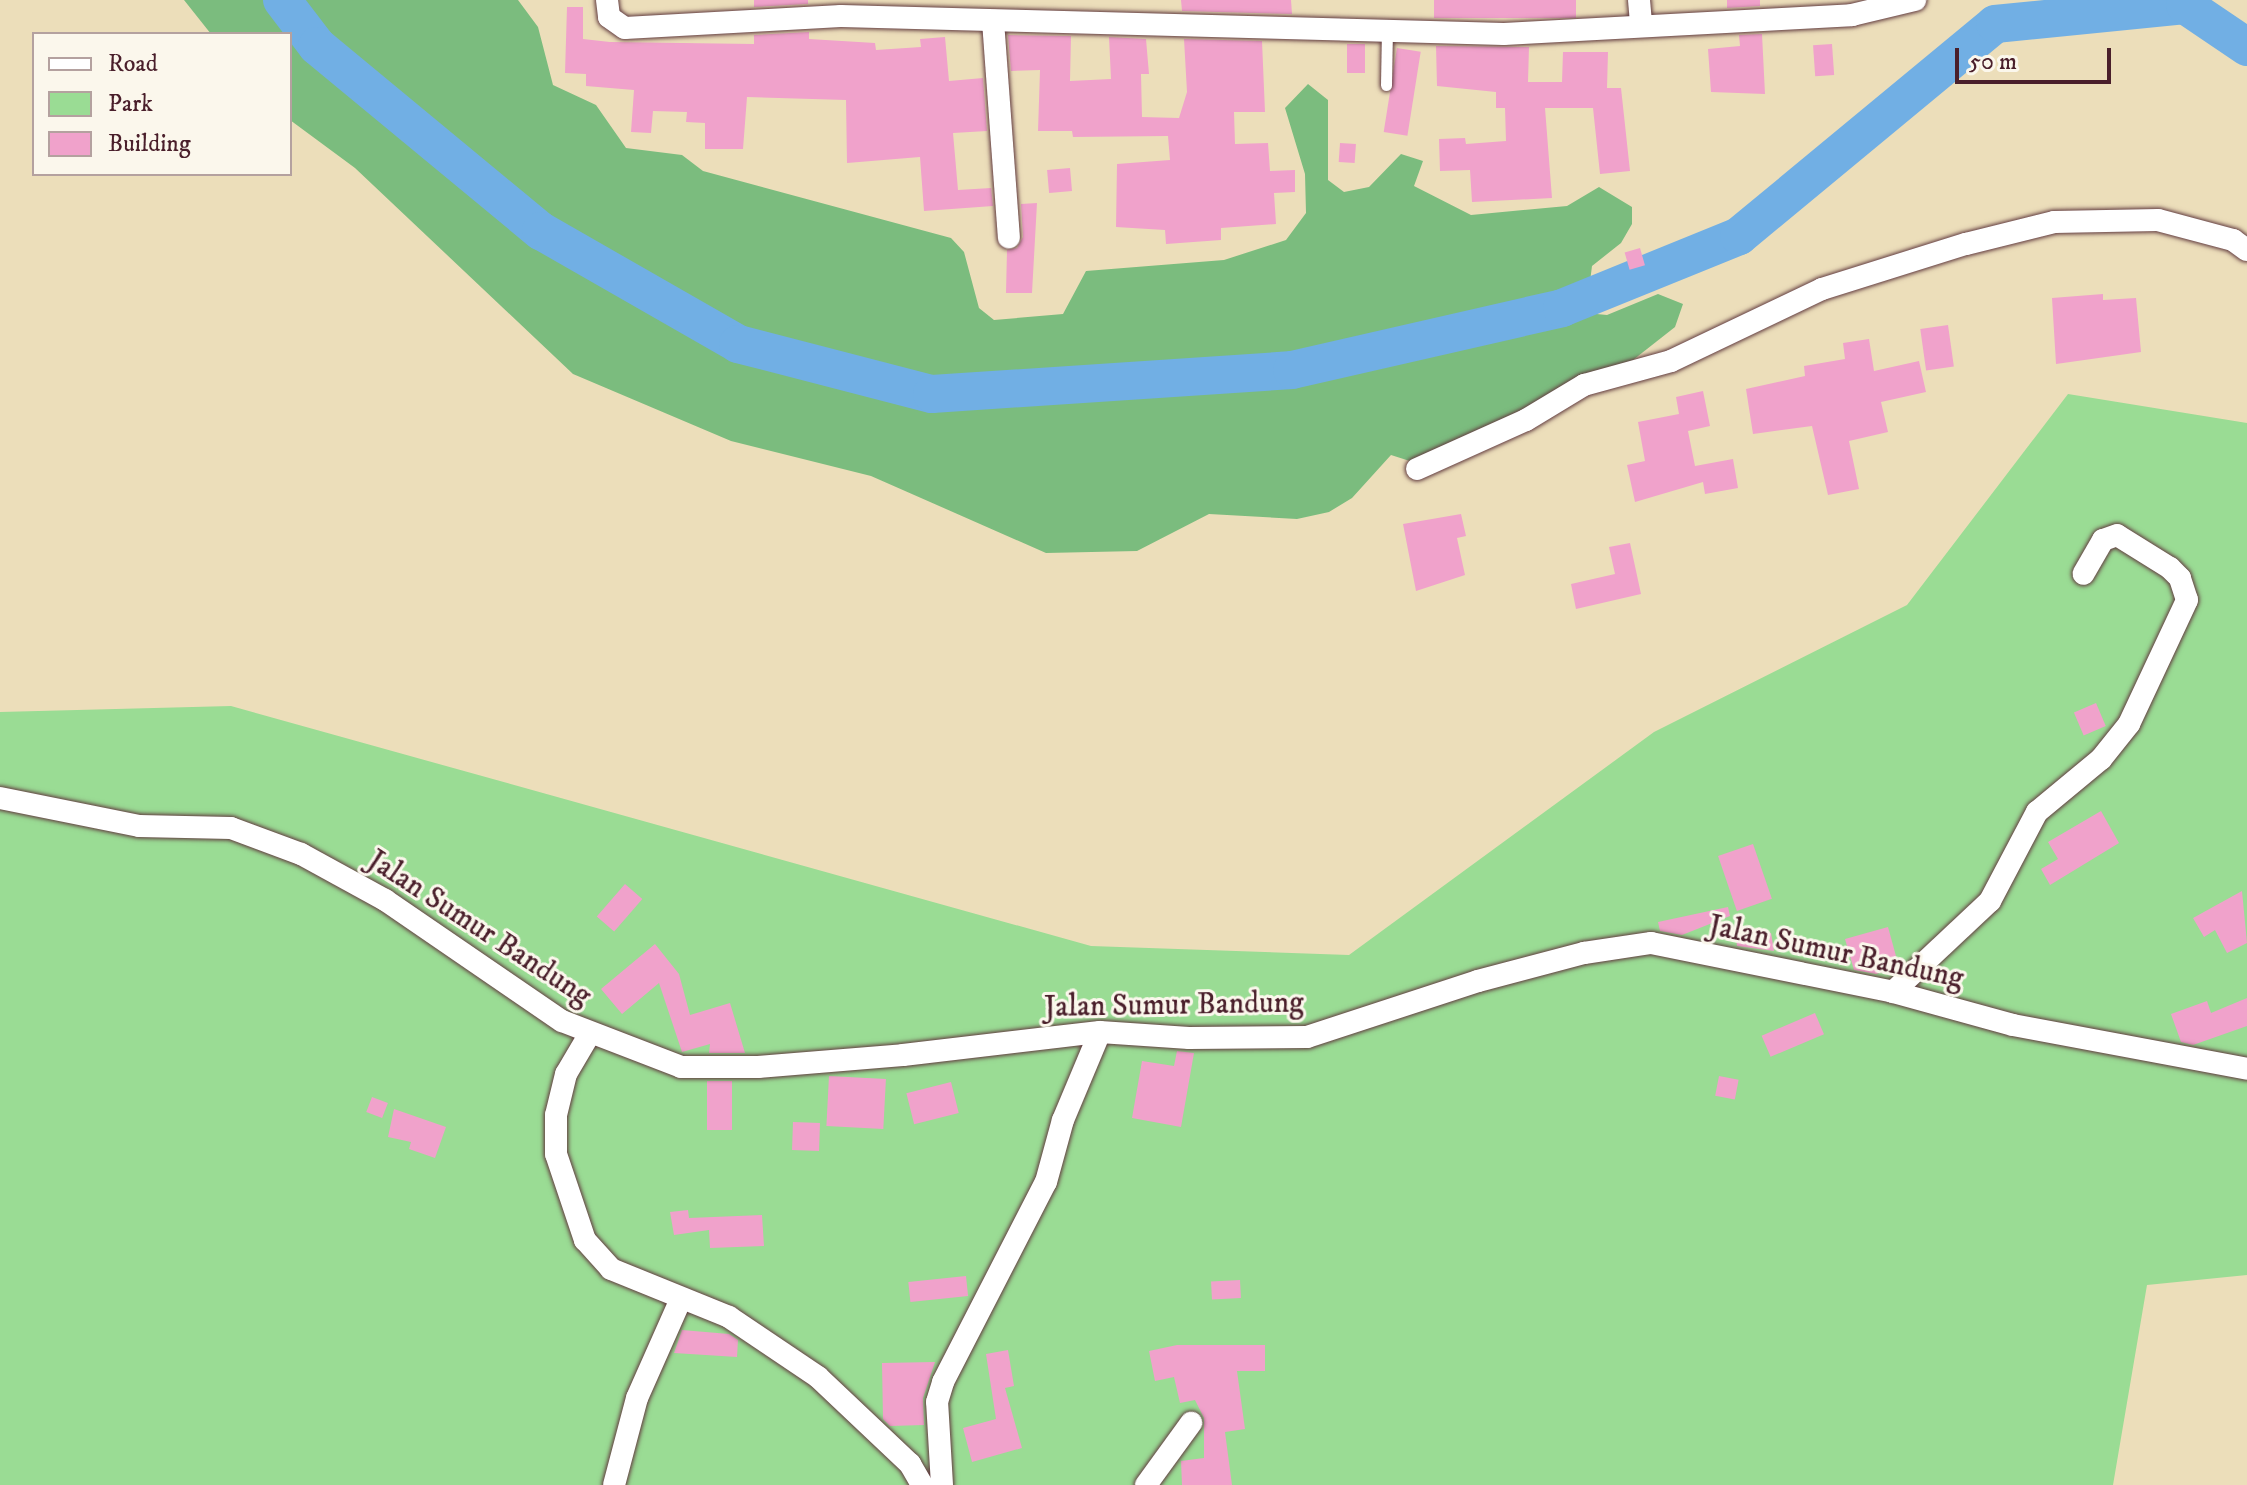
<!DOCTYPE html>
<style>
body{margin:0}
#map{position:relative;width:2247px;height:1485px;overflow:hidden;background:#ecdeba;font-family:"IM FELL DW Pica",serif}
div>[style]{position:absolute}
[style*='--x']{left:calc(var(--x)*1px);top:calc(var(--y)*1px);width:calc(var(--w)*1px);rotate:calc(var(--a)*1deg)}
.green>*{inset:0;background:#9adc94}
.forest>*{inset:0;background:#7bbc7e}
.river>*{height:38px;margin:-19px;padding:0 19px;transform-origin:19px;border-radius:19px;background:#71afe4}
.building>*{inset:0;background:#f0a2cb;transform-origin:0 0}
.roads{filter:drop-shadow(0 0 2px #623c40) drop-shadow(0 0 2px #623c40)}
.service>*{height:11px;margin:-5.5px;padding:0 5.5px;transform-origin:5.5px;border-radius:5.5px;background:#fff}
.minor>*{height:22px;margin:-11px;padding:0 11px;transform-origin:11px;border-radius:11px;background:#fff}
span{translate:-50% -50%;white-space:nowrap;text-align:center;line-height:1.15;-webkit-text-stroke:6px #fbf7ec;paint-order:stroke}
.street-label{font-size:30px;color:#4a1f2b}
.legend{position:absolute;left:32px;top:32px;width:260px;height:144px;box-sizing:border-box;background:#fbf7ec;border:2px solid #b4a19f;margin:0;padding:10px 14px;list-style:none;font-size:24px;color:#4a1f2b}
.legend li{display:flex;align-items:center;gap:16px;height:40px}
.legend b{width:40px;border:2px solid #b4a19f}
.scale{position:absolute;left:1955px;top:48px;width:156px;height:36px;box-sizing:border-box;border:4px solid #4a1f2b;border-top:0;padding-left:10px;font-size:24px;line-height:28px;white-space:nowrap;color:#4a1f2b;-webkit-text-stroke:6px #fbf7ec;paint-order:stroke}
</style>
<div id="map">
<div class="green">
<div style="clip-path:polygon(2068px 394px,2247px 423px,2247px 1275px,2147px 1285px,2113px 1485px,0 1485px,0 712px,231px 706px,1091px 946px,1349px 955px,1654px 732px,1907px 605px)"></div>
</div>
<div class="forest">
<div style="clip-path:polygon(184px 0,518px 0,538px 27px,553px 85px,596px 105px,626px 148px,682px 155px,703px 171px,951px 238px,964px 252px,979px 308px,994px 320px,1063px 314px,1086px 271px,1224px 260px,1286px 240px,1306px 213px,1305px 174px,1285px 108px,1308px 84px,1328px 100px,1328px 180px,1344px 192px,1369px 187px,1401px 154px,1423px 161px,1414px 186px,1471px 215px,1567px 206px,1599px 187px,1632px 207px,1632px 224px,1621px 243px,1592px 266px,1586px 313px,1607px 315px,1658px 294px,1683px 304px,1675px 327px,1633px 360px,1416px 463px,1391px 455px,1352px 498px,1329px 512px,1297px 519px,1209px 514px,1137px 551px,1046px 553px,871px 476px,731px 441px,573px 374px,355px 168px,290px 120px,290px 34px,211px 34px)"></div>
</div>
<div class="river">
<div style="--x:282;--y:0;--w:58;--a:52.7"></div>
<div style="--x:317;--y:46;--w:291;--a:39.6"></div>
<div style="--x:541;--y:231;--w:227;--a:29.8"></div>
<div style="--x:738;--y:344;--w:200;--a:14.5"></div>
<div style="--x:932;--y:394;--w:361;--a:-3.8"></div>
<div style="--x:1292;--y:370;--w:277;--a:-12.9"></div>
<div style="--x:1562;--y:308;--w:191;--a:-22.1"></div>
<div style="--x:1739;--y:236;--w:332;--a:-39.6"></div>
<div style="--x:1995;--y:24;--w:191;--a:-5.7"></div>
<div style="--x:2185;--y:5;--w:75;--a:34.1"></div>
</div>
<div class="building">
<div style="clip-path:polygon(754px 0,808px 0,808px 4px,754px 7px)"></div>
<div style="clip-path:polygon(1181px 0,1291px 0,1292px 14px,1182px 11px)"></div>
<div style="left:1434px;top:0;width:142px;height:18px"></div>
<div style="clip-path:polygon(1727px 0,1760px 0,1760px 6px,1727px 8px)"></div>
<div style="clip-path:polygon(567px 7px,583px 7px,583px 39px,610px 42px,754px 44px,754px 35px,809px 32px,809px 39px,875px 43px,876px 50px,921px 47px,920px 39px,945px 37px,949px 81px,983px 78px,987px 131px,953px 133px,958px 190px,991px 188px,993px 206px,924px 211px,920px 157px,847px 163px,846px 100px,747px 97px,743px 149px,705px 149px,705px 123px,686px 122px,687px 112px,653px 111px,651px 133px,631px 132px,634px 90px,586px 86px,586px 74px,565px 73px)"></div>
<div style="clip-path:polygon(1762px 34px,1765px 94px,1711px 92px,1708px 49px,1740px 46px,1739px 35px)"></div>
<div style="clip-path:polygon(1008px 35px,1071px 36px,1070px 81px,1111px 79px,1109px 37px,1146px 39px,1149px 74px,1141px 74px,1142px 117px,1179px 118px,1187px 92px,1184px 39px,1262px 41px,1265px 112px,1234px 112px,1235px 144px,1268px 143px,1270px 171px,1295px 170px,1295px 192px,1274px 193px,1276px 224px,1221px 228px,1221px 240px,1166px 244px,1165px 230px,1116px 227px,1117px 164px,1170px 160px,1168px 136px,1073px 137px,1072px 131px,1038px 131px,1040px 70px,1011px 71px)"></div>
<div style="left:1347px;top:44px;width:18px;height:29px"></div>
<div style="left:1832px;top:44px;width:31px;height:19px;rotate:86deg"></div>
<div style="clip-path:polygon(1436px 46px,1529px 47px,1528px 82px,1562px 82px,1563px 52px,1608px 52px,1607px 88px,1621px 88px,1630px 171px,1600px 174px,1593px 108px,1545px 108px,1552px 198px,1472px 202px,1470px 170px,1440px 171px,1439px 139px,1465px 138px,1466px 144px,1506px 141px,1505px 108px,1496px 108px,1496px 92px,1437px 86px)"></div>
<div style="left:1397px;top:48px;width:24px;height:85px;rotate:9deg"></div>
<div style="left:1340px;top:143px;width:16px;height:19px;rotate:4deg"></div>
<div style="left:1070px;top:168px;width:23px;height:23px;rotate:85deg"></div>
<div style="clip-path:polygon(1037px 203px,1032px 293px,1006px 293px,1007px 250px,1017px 248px,1023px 237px,1021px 204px)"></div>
<div style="left:1640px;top:248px;width:18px;height:16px;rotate:74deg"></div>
<div style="clip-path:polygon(2103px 294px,2103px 300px,2136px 298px,2141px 352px,2056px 364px,2052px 298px)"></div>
<div style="left:1948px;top:325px;width:42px;height:28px;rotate:82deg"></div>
<div style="clip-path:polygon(1869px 339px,1874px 371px,1919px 361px,1926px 392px,1881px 402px,1888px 432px,1849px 441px,1859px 489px,1828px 495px,1812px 426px,1753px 434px,1746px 389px,1805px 376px,1804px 366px,1845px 359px,1843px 343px)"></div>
<div style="clip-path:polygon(1703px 391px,1710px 426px,1688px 431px,1695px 466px,1733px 459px,1738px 488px,1705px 494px,1703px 482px,1635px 502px,1627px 465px,1645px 461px,1638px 422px,1679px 414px,1676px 397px)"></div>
<div style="clip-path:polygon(1461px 514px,1466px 536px,1457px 538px,1465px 575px,1416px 591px,1403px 524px)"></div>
<div style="clip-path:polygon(1630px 543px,1641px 594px,1576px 609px,1571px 584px,1615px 574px,1609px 547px)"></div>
<div style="left:2096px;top:703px;width:25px;height:24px;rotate:67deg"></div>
<div style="clip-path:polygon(2101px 811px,2119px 843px,2050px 885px,2041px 869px,2058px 859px,2048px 842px)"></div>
<div style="left:1753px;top:844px;width:58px;height:37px;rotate:71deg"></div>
<div style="left:625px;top:884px;width:23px;height:43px;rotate:41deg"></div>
<div style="clip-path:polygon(2242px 891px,2247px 943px,2227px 953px,2215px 930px,2204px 937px,2193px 918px)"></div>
<div style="clip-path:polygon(1728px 907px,1730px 916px,1682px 935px,1660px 931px,1658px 922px)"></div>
<div style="clip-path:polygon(1888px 927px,1899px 967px,1876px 974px,1854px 970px,1845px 939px)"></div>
<div style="clip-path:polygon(1771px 933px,1774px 951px,1737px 946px,1736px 937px)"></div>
<div style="clip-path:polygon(655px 944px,679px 974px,690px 1015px,730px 1003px,745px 1053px,709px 1053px,710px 1044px,682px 1052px,659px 983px,622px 1014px,601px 989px)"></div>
<div style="clip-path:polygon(2247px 998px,2247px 1026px,2193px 1045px,2181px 1042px,2171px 1014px,2207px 1001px,2211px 1013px)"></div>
<div style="left:1815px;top:1013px;width:23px;height:58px;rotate:67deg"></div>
<div style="clip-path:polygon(1177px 1051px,1194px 1053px,1181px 1127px,1132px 1118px,1142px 1061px,1174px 1066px)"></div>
<div style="left:829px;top:1076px;width:57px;height:50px;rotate:3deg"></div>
<div style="left:1719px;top:1076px;width:20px;height:20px;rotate:11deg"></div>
<div style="left:707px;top:1081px;width:25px;height:49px"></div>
<div style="left:951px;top:1082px;width:32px;height:46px;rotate:76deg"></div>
<div style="left:372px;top:1097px;width:17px;height:16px;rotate:21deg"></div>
<div style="clip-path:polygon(394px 1109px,446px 1127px,435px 1158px,409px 1149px,411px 1142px,388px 1137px)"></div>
<div style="left:793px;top:1122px;width:27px;height:28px;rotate:2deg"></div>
<div style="clip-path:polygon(688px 1210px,689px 1218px,762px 1215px,764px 1246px,710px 1248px,709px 1230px,674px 1235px,670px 1212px)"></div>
<div style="left:966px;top:1276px;width:20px;height:58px;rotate:84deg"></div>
<div style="left:1240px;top:1280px;width:18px;height:29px;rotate:87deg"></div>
<div style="clip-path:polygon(682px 1330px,729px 1334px,738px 1340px,737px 1357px,674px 1353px)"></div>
<div style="clip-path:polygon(1177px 1345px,1265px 1345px,1265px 1371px,1237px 1371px,1245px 1429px,1225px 1432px,1232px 1485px,1182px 1485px,1181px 1461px,1204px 1458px,1204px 1418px,1195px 1400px,1180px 1403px,1174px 1377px,1155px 1381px,1149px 1351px)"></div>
<div style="clip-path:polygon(1008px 1350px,1014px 1386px,1005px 1388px,1022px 1448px,972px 1462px,963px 1428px,996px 1419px,986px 1354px)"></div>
<div style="clip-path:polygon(935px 1362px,923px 1398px,924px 1425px,890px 1426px,883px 1419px,882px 1363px)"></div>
</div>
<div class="roads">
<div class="service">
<div style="--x:1386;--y:85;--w:55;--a:-89"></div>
</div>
<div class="minor">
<div style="--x:607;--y:0;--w:17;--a:83"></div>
<div style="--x:609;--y:17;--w:19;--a:35"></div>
<div style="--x:625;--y:28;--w:216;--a:-3.2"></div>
<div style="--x:841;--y:16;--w:663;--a:1.56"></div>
<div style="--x:1504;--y:34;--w:349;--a:-3.1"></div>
<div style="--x:1852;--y:15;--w:65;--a:-13.4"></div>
<div style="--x:1639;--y:0;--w:25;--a:85"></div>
<div style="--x:993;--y:21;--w:217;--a:85.8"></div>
<div style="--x:1417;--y:469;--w:120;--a:-24.2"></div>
<div style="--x:1526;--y:420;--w:68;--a:-31.1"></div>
<div style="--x:1584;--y:385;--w:90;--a:-15.4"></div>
<div style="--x:1671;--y:361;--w:167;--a:-25.5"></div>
<div style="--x:1822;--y:289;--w:151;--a:-17.4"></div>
<div style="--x:1966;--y:244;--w:91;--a:-14"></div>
<div style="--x:2054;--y:222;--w:104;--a:-1.1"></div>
<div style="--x:2158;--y:220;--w:78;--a:14.9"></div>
<div style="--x:2233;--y:240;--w:17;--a:36"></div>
<div style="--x:0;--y:798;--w:142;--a:11.4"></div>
<div style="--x:139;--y:826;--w:92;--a:1.2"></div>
<div style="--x:231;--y:828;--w:75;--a:20.4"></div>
<div style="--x:301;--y:854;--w:96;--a:28.7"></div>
<div style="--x:385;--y:900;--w:214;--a:34.4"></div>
<div style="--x:562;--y:1021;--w:128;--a:21.1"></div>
<div style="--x:681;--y:1067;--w:77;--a:0"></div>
<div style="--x:758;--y:1067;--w:145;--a:-4.7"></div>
<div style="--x:903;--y:1055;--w:198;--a:-6.7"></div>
<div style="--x:1100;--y:1032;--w:89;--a:3.9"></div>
<div style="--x:1189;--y:1038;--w:118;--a:-0.5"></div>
<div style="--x:1307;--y:1037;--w:180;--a:-18.1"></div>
<div style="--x:1478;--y:981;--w:110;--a:-14.8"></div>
<div style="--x:1584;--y:953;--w:68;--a:-8.5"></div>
<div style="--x:1651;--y:943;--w:247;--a:11.4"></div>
<div style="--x:1893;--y:992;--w:124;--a:15.4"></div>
<div style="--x:2013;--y:1025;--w:238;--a:10.6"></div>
<div style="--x:1893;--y:992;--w:133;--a:-43.2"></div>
<div style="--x:1990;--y:901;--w:101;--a:-62.2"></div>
<div style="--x:2037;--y:812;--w:83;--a:-39.6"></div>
<div style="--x:2101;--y:759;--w:45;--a:-51.3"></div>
<div style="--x:2129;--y:724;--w:137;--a:-64.9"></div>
<div style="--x:2187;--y:600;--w:23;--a:-108"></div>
<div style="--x:2180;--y:578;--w:14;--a:-135"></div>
<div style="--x:2170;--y:568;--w:62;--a:-148.1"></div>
<div style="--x:2117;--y:535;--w:15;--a:160"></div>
<div style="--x:2103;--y:540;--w:39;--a:120"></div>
<div style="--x:589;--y:1035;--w:45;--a:120.5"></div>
<div style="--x:566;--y:1074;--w:42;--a:103.7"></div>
<div style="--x:556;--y:1115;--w:39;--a:90"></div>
<div style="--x:556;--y:1154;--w:91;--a:71.4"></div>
<div style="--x:585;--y:1240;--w:39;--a:48"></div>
<div style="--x:611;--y:1269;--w:127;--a:22.1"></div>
<div style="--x:729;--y:1317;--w:107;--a:34"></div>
<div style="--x:818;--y:1377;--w:127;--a:43.4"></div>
<div style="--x:910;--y:1464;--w:24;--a:60"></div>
<div style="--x:614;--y:1485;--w:90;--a:-75.2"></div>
<div style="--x:637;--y:1398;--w:106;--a:-66.1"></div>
<div style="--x:942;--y:1485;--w:83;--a:-93.4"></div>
<div style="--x:937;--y:1402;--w:21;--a:-73"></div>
<div style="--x:943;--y:1382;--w:225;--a:-62.8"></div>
<div style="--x:1046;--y:1182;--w:64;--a:-74.7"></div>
<div style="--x:1063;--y:1120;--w:95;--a:-67.2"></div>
<div style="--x:1146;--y:1485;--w:77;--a:-54"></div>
</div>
</div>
<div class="street-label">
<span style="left:479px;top:929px;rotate:33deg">Jalan Sumur Bandung</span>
<span style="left:1836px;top:953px;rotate:12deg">Jalan Sumur Bandung</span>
<span style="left:1174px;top:1006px;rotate:-1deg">Jalan Sumur Bandung</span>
</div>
<ul class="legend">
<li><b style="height:10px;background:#fff"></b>Road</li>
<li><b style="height:22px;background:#9adc94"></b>Park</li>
<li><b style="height:22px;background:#f0a2cb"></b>Building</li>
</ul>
<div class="scale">50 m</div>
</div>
